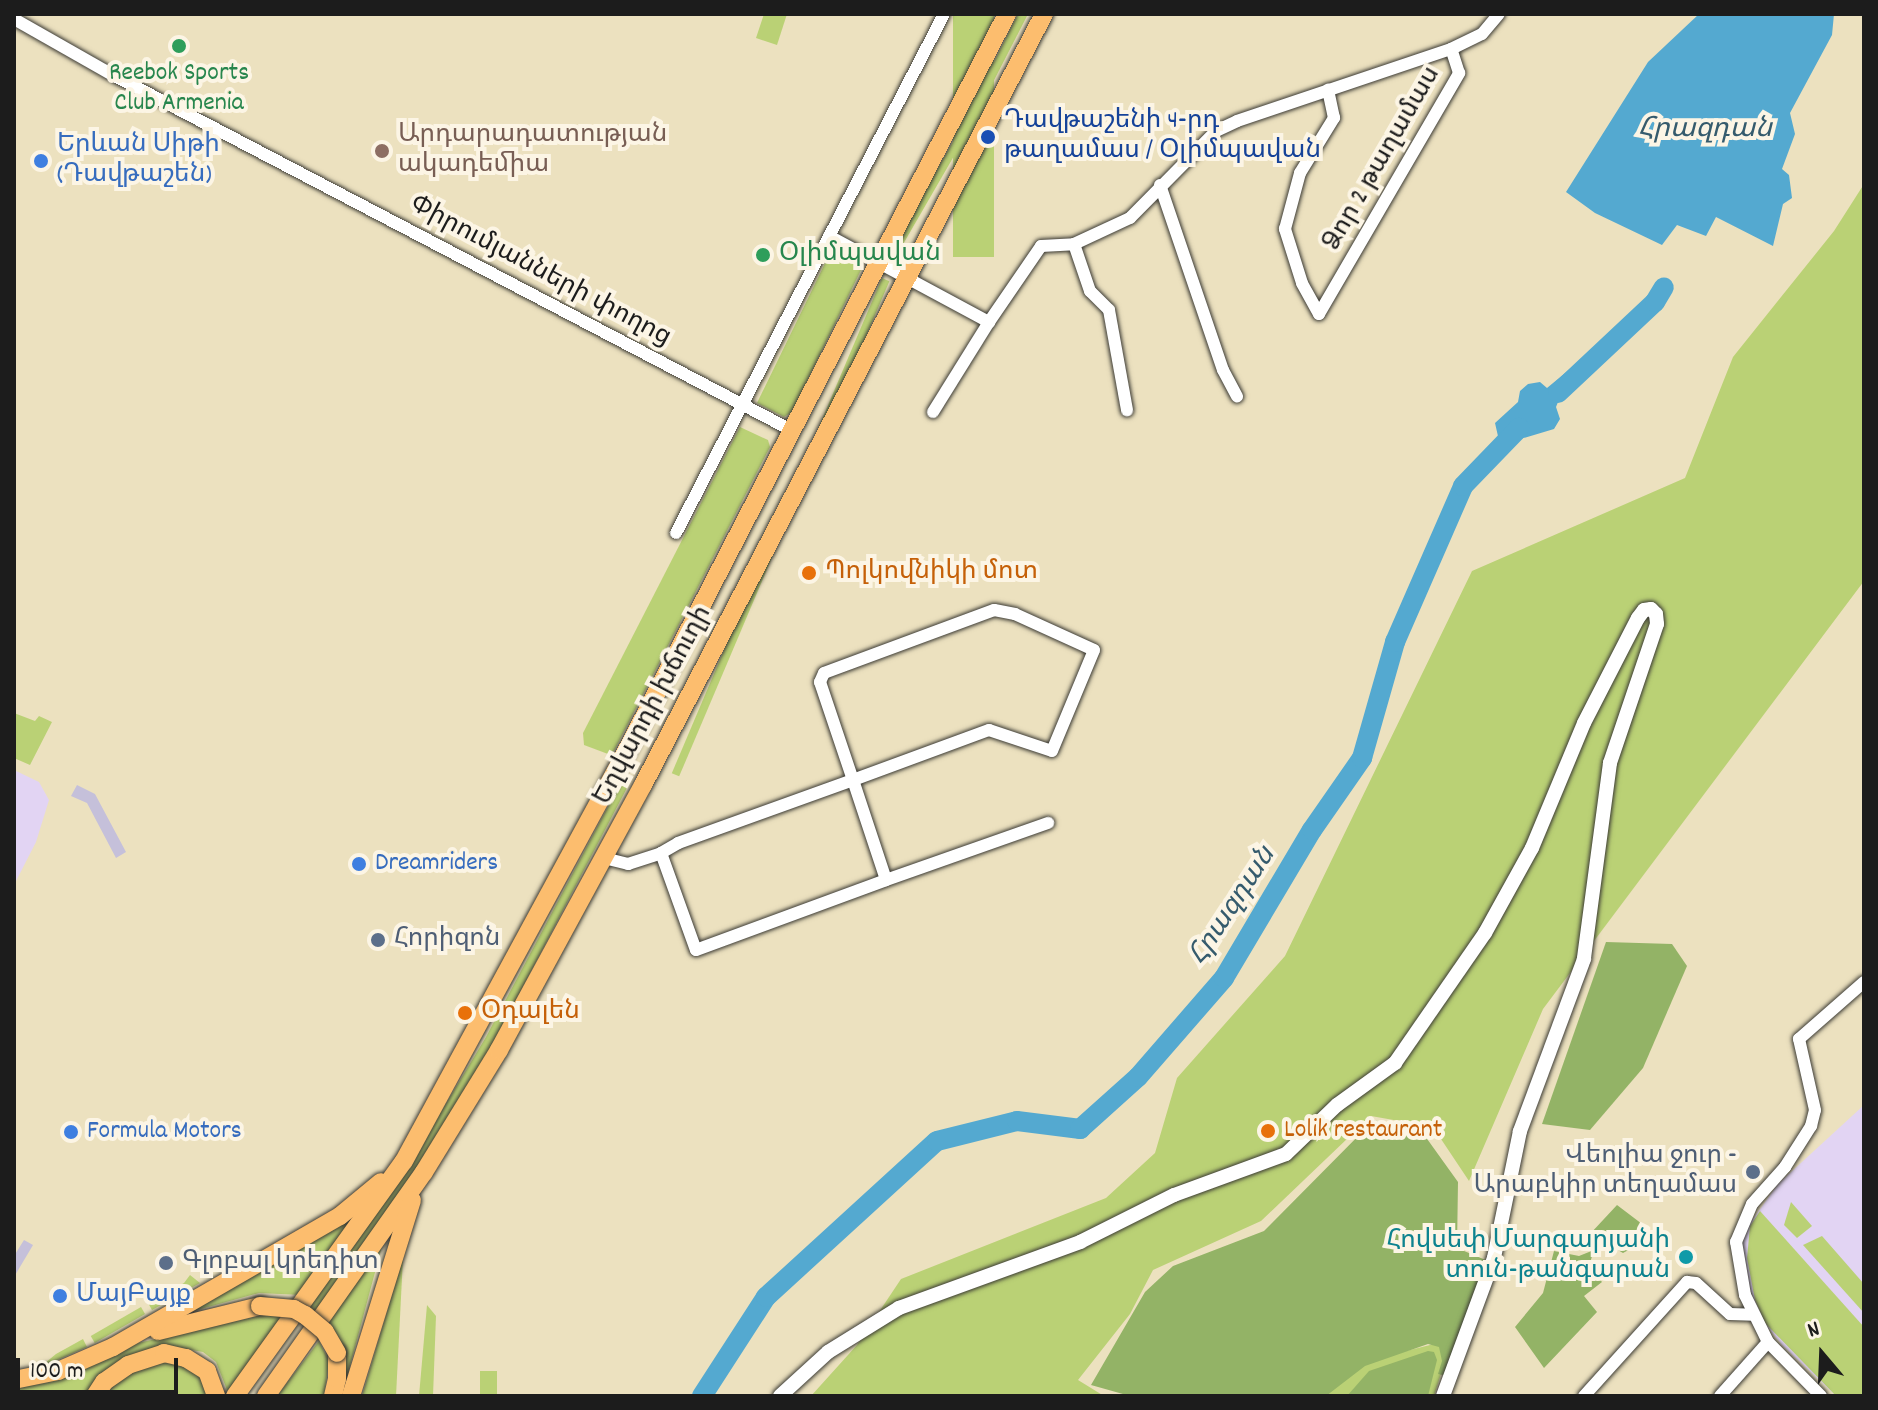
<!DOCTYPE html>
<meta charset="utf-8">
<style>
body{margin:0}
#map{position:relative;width:1878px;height:1410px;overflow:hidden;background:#ece1bf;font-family:Dekko,"Noto Sans Armenian",sans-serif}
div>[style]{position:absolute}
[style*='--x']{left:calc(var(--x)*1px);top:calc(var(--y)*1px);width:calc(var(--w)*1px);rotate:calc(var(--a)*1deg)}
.built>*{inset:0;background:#e2d4f3}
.industrial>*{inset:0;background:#c5c0da}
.green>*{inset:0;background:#bad175;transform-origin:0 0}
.forest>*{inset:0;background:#93b366}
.water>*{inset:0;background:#54a9d0}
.river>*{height:20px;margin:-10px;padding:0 10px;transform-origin:10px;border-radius:10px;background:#54a9d0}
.roads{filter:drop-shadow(0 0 2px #3b3a34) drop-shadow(0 0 2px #3b3a34)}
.minor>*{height:12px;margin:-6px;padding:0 6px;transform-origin:6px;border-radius:6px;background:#fff}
.tertiary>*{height:14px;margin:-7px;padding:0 7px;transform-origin:7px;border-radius:7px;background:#fff}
.primary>*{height:18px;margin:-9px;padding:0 9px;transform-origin:9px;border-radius:9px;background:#fcbd6e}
.bridges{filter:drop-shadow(0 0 2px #3b3a34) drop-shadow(0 0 2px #3b3a34)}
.primary-bridge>*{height:18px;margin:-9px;padding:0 9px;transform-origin:9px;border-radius:9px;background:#fcbd6e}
.dots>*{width:22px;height:22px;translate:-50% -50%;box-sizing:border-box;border:4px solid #fcf5e5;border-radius:50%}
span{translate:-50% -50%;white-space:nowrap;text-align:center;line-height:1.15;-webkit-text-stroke:8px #fcf5e5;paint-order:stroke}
.leisure-label{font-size:26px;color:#27864d}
.left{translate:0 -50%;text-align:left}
.transit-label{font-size:26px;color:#164399}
.education-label{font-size:26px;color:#785e54}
.shop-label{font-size:26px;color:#366cbe}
.street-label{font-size:26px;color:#1c1c1c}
.food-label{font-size:26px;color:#c56008}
.service-label{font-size:26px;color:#4e5e75}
.right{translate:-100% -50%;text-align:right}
.culture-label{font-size:26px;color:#0d838f}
.water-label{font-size:28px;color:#355b6d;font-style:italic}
.frame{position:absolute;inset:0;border:16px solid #1c1c1c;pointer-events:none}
.north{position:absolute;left:1782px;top:1314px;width:80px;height:80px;-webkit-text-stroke:6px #fcf5e5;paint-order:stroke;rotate:341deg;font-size:22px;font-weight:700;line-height:32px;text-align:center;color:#1c1c1c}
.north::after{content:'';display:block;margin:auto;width:28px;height:36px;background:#1c1c1c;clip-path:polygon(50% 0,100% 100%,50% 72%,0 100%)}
.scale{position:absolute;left:16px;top:1358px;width:162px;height:36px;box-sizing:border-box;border:4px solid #1c1c1c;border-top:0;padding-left:10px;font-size:24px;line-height:28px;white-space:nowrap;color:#1c1c1c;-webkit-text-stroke:6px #fcf5e5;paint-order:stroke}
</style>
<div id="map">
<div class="built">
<div style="clip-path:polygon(14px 770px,39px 782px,49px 800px,36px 842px,14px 885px)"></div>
<div style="clip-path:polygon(1864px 1105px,1864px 1396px,1836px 1396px,1782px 1345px,1759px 1316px,1745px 1274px,1741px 1247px,1748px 1226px,1778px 1184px)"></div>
</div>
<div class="industrial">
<div style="clip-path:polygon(77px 785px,95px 794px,126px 852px,116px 858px,87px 803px,71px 796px)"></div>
<div style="clip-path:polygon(24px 1240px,33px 1245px,14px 1277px,14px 1256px)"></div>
</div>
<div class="green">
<div style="clip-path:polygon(764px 14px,787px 14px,777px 45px,756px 38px)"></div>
<div style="left:953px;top:14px;width:41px;height:243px"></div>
<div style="clip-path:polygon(1018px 14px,1028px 14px,967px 133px,960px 130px)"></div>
<div style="left:954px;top:140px;width:8px;height:131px;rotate:30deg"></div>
<div style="clip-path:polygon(1864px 184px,1864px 581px,1543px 1009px,1469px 1181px,1433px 1127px,1371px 1116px,1261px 1221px,1153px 1270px,1130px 1314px,1078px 1380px,1104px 1396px,811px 1396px,857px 1345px,901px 1279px,1106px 1198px,1155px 1153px,1177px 1078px,1285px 956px,1472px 571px,1685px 478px,1733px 357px,1834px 231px)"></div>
<div style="clip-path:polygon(837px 250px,855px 260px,861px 270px,792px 412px,784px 417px,757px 403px,830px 253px)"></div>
<div style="left:882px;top:278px;width:8px;height:538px;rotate:23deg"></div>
<div style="clip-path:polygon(740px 427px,768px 440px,770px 447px,614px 751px,608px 754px,584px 745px,583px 733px)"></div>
<div style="clip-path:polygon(14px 713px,35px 721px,39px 716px,52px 722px,30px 765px,14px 758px)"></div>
<div style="clip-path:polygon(621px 782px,628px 786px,494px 1042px,416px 1170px,314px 1313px,308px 1309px,409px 1165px,486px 1037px)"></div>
<div style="clip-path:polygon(1791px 1202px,1812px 1226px,1797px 1238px,1784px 1225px)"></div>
<div style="clip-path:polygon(1760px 1211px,1864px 1327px,1864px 1392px,1860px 1396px,1836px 1396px,1765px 1323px,1755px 1300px,1747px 1258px,1750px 1226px)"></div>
<div style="clip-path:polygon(360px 1213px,302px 1295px,259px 1293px,190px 1312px)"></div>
<div style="clip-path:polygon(1822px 1236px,1864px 1284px,1864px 1313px,1803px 1245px)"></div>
<div style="clip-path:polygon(382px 1246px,342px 1396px,338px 1336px,328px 1322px)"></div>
<div style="clip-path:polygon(403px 1258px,396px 1396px,362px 1396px)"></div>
<div style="clip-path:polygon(190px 1275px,200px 1283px,152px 1310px,148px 1303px,184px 1283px)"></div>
<div style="clip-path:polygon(427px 1305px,436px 1316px,433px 1396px,419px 1396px)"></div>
<div style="left:141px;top:1307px;width:8px;height:58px;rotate:60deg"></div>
<div style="clip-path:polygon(267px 1314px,289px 1315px,229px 1395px,216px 1362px,203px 1352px,170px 1346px,89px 1396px,14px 1396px,14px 1388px,46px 1383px,138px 1343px)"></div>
<div style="clip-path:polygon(83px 1339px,87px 1347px,39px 1368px,56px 1354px)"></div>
<div style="clip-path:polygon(319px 1341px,329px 1361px,324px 1396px,277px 1396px)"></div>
<div style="clip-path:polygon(1446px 1341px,1446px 1358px,1434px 1396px,1316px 1396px,1354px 1364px)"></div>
<div style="clip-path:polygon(176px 1361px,202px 1378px,208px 1396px,104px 1396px,122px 1375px,149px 1363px)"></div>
<div style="left:480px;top:1371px;width:17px;height:25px"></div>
</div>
<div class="forest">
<div style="clip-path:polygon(1606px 942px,1672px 944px,1687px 966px,1643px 1068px,1590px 1130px,1542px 1124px)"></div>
<div style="clip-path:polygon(1374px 1120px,1425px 1136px,1458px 1182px,1457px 1248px,1488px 1261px,1447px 1376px,1438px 1374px,1442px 1361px,1439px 1347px,1428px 1344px,1365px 1366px,1326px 1396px,1130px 1396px,1091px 1385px,1145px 1292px,1173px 1266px,1264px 1231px)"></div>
<div style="clip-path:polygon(1617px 1205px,1671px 1246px,1634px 1247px,1623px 1253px,1590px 1234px)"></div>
<div style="clip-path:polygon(1594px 1250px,1589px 1266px,1602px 1282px,1584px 1296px,1597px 1312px,1544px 1368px,1515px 1327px,1543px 1293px,1554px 1251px,1579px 1256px)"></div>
<div style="clip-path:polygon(1428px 1351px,1434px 1352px,1437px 1360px,1428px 1396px,1347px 1396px,1369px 1371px)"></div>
</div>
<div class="water">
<div style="clip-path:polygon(1699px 14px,1834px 14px,1832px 35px,1790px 113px,1795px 134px,1782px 169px,1789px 175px,1792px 198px,1783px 204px,1773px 246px,1716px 217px,1706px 236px,1677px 225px,1662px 245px,1595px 213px,1566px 192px,1648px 62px)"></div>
<div style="clip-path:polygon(1570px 369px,1582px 382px,1558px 402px,1556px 407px,1560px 419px,1554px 429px,1500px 445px,1495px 423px,1518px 402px,1520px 391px,1528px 384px,1540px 382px,1547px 388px)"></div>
</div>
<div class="river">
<div style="--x:1558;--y:393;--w:133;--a:-43.2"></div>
<div style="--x:1655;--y:302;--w:17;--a:-59"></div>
<div style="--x:702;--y:1396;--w:118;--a:-57.1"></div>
<div style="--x:766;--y:1297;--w:231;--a:-42.4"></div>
<div style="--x:937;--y:1141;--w:82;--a:-14"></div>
<div style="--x:1017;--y:1121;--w:64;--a:7.2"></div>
<div style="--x:1080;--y:1129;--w:78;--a:-41.9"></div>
<div style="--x:1138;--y:1077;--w:131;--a:-49"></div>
<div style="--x:1224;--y:978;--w:172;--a:-59.3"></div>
<div style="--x:1312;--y:830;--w:88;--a:-55.2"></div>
<div style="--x:1362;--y:758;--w:121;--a:-74.1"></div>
<div style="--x:1395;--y:642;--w:170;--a:-66.4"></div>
<div style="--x:1463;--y:486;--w:81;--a:-46"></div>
</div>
<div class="roads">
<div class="minor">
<div style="--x:14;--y:19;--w:112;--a:29.6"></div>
<div style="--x:111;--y:74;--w:768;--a:27.63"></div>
<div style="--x:1160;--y:185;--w:195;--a:71.2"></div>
<div style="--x:1223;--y:370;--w:30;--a:62"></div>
<div style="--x:829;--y:236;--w:182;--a:28.3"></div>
<div style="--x:989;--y:322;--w:92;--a:-55.6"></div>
<div style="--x:1041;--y:246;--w:33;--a:-3"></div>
<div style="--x:1074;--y:244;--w:62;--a:-24.9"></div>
<div style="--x:1130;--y:218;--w:122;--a:-45.3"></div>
<div style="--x:1216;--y:131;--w:23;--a:-25"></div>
<div style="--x:1237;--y:121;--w:226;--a:-18.6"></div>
<div style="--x:1451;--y:49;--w:34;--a:-26"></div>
<div style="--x:1482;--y:34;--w:26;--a:-50"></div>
<div style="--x:1074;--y:244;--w:50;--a:71.2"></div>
<div style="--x:1090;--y:291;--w:27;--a:45"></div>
<div style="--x:1109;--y:310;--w:102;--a:79.8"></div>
<div style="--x:1319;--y:314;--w:279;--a:-59.8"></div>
<div style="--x:1459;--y:73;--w:25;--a:-108"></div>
<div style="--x:1319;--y:314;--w:35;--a:-119"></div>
<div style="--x:1302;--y:283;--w:57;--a:-107.5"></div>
<div style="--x:1285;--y:229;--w:58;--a:-75"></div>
<div style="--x:1300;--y:173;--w:65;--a:-58.3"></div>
<div style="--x:1334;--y:118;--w:29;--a:-102"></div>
<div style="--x:933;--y:412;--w:106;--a:-58.1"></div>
<div style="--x:676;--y:533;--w:584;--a:-62.69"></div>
<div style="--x:661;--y:853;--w:103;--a:70.2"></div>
<div style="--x:696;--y:950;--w:202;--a:-20.2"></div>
<div style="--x:604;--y:858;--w:25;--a:14"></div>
<div style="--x:628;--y:864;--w:35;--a:-18"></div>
<div style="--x:661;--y:853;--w:20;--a:-30"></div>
<div style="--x:678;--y:843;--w:186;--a:-19.8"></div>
<div style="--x:853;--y:780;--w:145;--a:-20.2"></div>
<div style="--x:989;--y:730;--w:66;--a:18.4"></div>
<div style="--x:1052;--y:751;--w:109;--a:-67.4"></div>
<div style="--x:1094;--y:650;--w:87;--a:-155.5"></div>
<div style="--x:1015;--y:614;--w:21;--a:-169"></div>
<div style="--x:994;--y:610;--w:181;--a:159.7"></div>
<div style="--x:824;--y:673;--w:10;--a:114"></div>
<div style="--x:820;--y:682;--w:103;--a:71.4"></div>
<div style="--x:853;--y:780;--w:105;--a:71.7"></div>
<div style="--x:886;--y:880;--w:172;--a:-19.4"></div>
<div style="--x:1584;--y:1396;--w:154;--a:-47.9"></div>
<div style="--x:1687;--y:1282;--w:9;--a:6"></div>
<div style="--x:1696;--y:1283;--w:46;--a:42.4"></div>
<div style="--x:1730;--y:1314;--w:23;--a:2"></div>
<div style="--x:1720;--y:1396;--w:72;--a:-48.4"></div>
<div style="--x:1821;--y:1396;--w:76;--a:-134.5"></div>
<div style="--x:1768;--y:1342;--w:52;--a:-116.1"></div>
<div style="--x:1745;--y:1295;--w:54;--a:-99.6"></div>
<div style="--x:1736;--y:1242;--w:41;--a:-67.2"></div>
<div style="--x:1752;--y:1204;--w:50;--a:-48.3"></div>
<div style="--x:1785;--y:1167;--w:49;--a:-57.6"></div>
<div style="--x:1811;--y:1126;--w:16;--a:-76"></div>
<div style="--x:1815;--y:1110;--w:73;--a:-102.7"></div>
<div style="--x:1799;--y:1039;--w:86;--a:-41.2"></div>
</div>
<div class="tertiary">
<div style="--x:780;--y:1396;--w:65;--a:-42.5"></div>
<div style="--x:828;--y:1352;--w:84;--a:-31.8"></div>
<div style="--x:899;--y:1308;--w:193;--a:-20"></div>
<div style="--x:1080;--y:1242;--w:105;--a:-26.6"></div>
<div style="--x:1174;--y:1195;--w:119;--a:-20.1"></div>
<div style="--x:1286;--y:1154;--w:71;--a:-43.9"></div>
<div style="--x:1337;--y:1105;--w:72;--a:-35.9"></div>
<div style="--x:1395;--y:1063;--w:158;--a:-55.3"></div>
<div style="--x:1485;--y:933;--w:97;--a:-61.1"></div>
<div style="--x:1532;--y:848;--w:135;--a:-67.4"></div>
<div style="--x:1584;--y:723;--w:118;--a:-62.8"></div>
<div style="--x:1638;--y:618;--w:10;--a:-53"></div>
<div style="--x:1644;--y:610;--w:7;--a:-8"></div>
<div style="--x:1651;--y:609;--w:7;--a:45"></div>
<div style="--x:1656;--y:614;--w:10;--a:84"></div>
<div style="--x:1657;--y:624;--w:147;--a:108.7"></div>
<div style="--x:1610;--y:763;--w:198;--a:97.6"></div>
<div style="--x:1584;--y:959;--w:184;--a:110.4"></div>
<div style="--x:1520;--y:1131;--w:130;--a:101.6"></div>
<div style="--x:1494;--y:1258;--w:147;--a:110.3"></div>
</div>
<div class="primary">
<div style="--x:158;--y:1331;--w:105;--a:-13.8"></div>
<div style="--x:14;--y:1380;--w:45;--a:-11.6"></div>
<div style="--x:58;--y:1371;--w:60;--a:-23.6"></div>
<div style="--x:113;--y:1347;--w:262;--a:-30"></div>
<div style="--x:340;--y:1216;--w:53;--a:-39.7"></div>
<div style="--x:95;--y:1396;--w:17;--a:-57"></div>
<div style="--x:104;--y:1382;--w:29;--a:-35"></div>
<div style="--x:128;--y:1365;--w:38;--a:-18"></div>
<div style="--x:164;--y:1353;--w:23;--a:13"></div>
<div style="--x:186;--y:1358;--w:25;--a:32"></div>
<div style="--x:207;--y:1371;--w:27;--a:70"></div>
<div style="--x:235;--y:1396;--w:289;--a:-54.3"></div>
<div style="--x:404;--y:1161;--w:446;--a:-61.5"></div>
<div style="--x:617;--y:769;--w:850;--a:-62.68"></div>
<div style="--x:266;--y:1396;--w:274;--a:-54.8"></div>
<div style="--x:424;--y:1172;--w:143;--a:-58.4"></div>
<div style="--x:499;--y:1050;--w:302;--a:-61.5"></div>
<div style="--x:643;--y:785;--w:869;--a:-62.52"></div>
<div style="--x:333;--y:1396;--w:17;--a:-77"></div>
<div style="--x:337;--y:1379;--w:26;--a:-90"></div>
<div style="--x:351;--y:1396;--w:205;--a:-72.7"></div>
</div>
</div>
<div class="bridges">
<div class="primary-bridge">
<div style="--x:260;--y:1306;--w:34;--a:5"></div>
<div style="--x:294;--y:1309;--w:13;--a:29"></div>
<div style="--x:305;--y:1315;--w:26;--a:40"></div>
<div style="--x:325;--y:1332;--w:24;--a:60"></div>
</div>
</div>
<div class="dots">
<div style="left:179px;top:46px;background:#2e9e5b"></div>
<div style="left:988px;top:137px;background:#1a4fb4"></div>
<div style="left:382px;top:151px;background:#8d6e63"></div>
<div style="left:41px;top:161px;background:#3f7fe0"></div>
<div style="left:763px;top:255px;background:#2e9e5b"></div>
<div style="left:809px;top:573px;background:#e8710a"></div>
<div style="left:359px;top:864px;background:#3f7fe0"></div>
<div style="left:378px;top:940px;background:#5c6f8a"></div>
<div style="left:465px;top:1013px;background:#e8710a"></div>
<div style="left:1268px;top:1131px;background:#e8710a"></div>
<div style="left:71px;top:1132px;background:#3f7fe0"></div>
<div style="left:1753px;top:1172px;background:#5c6f8a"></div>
<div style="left:1686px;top:1257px;background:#0f9aa8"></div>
<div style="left:166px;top:1263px;background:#5c6f8a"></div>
<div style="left:60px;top:1296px;background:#3f7fe0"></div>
</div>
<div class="leisure-label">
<span style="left:179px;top:89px">Reebok Sports<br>Club Armenia</span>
<span class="left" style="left:779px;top:255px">Օլիմպավան</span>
</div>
<div class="transit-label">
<span class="left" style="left:1004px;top:137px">Դավթաշենի 4-րդ<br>թաղամաս / Օլիմպավան</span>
</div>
<div class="education-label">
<span class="left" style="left:398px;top:151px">Արդարադատության<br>ակադեմիա</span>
</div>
<div class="shop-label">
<span class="left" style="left:57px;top:161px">Երևան Սիթի<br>(Դավթաշեն)</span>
<span class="left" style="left:375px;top:864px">Dreamriders</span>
<span class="left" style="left:87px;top:1132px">Formula Motors</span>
<span class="left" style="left:76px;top:1296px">ՄայԲայք</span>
</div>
<div class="street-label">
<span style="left:1383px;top:159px;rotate:-60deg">Ձոր 2 թաղամաս</span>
<span style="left:540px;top:272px;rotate:28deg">Փիրումյանների փողոց</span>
<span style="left:654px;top:706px;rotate:-62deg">Եղվարդի խճուղի</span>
</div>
<div class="food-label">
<span class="left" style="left:825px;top:573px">Պոլկովնիկի մոտ</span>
<span class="left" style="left:481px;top:1013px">Օդալեն</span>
<span class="left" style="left:1284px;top:1131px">Lolik restaurant</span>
</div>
<div class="service-label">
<span class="left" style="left:394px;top:940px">Հորիզոն</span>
<span class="right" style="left:1737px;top:1172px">Վեոլիա ջուր -<br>Արաբկիր տեղամաս</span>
<span class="left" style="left:182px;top:1263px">Գլոբալ կրեդիտ</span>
</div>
<div class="culture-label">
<span class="right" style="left:1670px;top:1257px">Հովսեփ Մարգարյանի<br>տուն-թանգարան</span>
</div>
<div class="water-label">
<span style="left:1705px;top:131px">Հրազդան</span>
<span style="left:1234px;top:907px;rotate:-57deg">Հրազդան</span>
</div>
<div class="frame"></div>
<div class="north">N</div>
<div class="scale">100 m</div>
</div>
